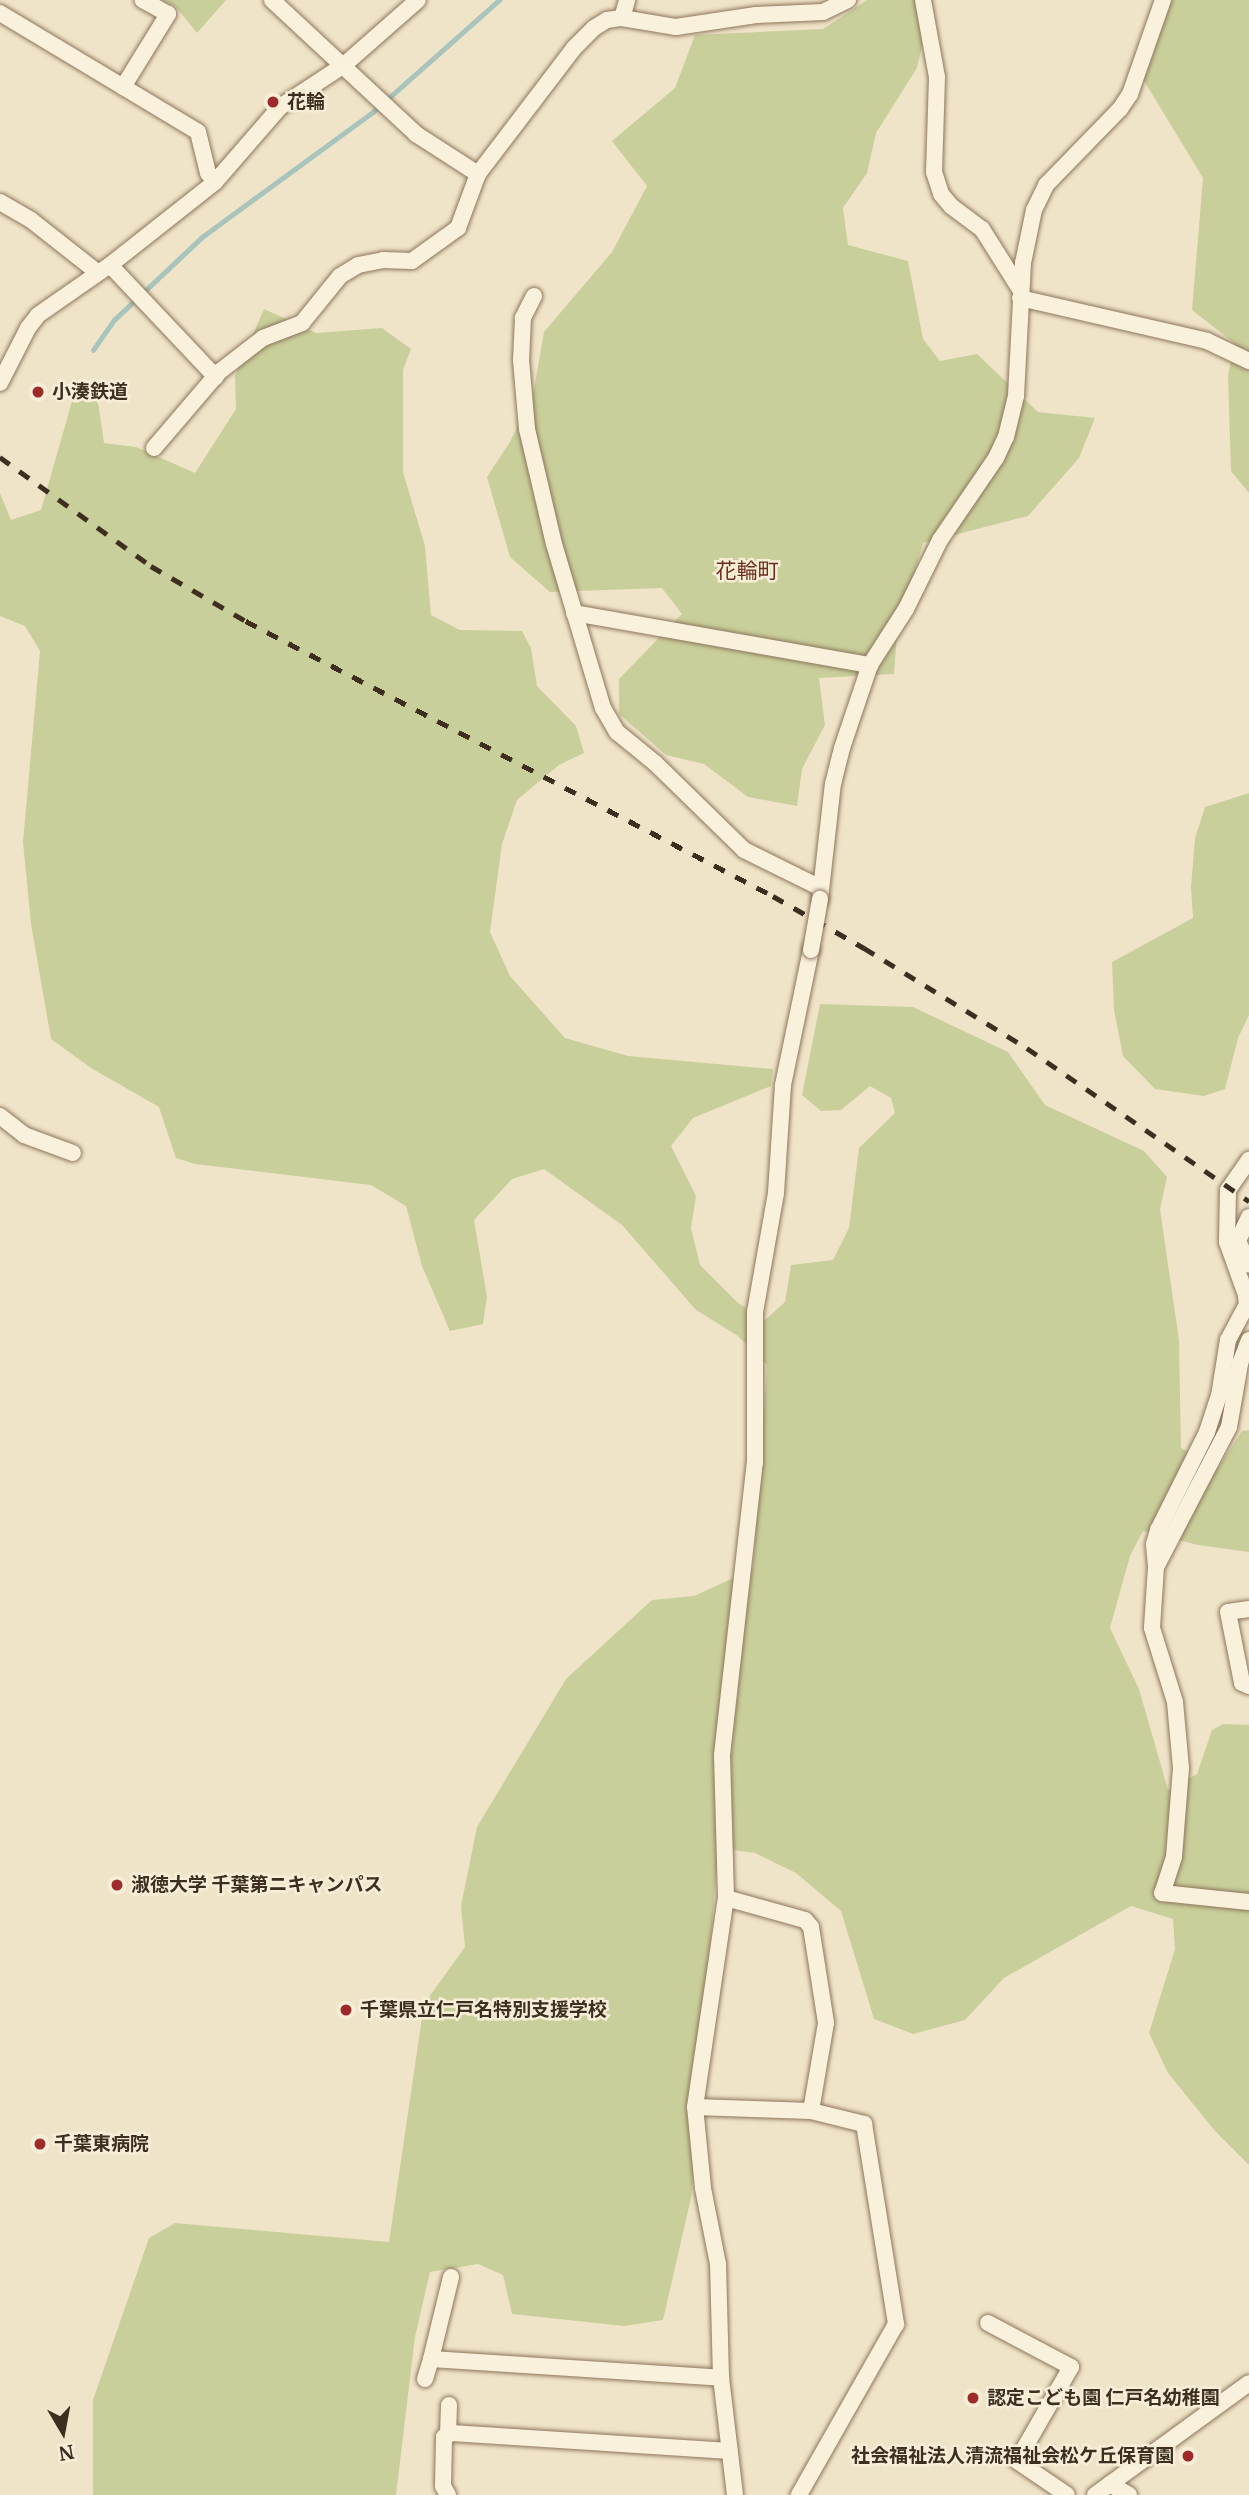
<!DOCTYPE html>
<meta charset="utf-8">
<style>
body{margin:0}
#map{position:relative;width:1249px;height:2495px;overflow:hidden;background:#f0e4c8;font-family:Merriweather,"Noto Sans JP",serif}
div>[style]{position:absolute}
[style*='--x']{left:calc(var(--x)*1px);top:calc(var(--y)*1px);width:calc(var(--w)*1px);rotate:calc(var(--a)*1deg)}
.green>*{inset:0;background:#c9cf9b}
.stream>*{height:4.5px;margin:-2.25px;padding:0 2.25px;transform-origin:2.25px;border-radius:2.25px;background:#a9c4bc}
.roads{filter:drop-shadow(0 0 2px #8d765c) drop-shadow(0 0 2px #8d765c)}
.minor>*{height:16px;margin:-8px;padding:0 8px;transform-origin:8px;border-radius:8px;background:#faf1dc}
.rail>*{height:4.5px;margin-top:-2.25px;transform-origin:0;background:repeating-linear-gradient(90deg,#3d2e20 0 12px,transparent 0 24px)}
.bridges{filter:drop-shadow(0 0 2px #8d765c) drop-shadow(0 0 2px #8d765c)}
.minor-bridge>*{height:16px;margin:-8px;padding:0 8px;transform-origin:8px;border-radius:8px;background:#faf1dc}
.dots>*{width:19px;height:19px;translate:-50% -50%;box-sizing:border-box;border:4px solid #f7eed8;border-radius:50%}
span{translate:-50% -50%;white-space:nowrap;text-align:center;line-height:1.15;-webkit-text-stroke:5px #f7eed8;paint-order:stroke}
.poi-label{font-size:19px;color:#3d2e20;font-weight:700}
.left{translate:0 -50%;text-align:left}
.right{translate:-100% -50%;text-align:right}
.neighbourhood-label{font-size:21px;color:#6b2e1e}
.north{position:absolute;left:28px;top:2397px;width:70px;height:70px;-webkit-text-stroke:5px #f7eed8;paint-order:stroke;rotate:170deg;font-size:19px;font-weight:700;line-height:28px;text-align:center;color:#3d2e20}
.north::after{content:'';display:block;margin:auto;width:24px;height:32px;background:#3d2e20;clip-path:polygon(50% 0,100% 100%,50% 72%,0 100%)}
</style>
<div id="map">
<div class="green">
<div style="clip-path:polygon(161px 0,226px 0,197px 33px,175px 6px)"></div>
<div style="clip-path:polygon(867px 0,933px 0,917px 68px,876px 133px,867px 173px,843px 208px,848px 245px,908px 261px,923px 339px,940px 361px,977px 354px,1038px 412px,1095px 418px,1079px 458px,1028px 516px,923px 543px,897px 634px,894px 674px,819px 678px,825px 725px,802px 769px,797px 806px,748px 797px,704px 764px,666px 755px,619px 714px,619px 679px,682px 614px,662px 588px,550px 592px,510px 557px,487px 477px,510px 442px,533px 395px,544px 332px,612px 252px,647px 186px,612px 141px,675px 88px,695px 35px,823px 29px)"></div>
<div style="clip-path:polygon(1171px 0,1249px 0,1249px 493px,1231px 471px,1228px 376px,1234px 343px,1192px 310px,1203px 178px,1143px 79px)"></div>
<div style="clip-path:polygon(264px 309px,316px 333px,382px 328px,411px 349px,403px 370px,403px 472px,425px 546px,431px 615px,460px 630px,522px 631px,531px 648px,537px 686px,576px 726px,584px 753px,559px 765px,517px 800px,502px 844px,490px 932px,510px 976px,565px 1038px,628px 1056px,773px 1069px,771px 1086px,693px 1118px,671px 1146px,696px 1196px,691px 1228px,700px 1265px,737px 1302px,764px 1321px,785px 1302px,791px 1265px,833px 1260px,849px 1228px,859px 1148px,895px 1113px,891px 1098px,870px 1086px,841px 1110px,821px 1111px,802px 1095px,820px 1004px,913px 1007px,1008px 1052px,1045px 1105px,1144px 1151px,1167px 1177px,1160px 1209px,1179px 1340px,1181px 1448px,1218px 1468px,1242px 1431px,1249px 1430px,1249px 1552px,1198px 1545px,1143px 1531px,1130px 1556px,1110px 1628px,1139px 1689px,1168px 1790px,1197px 1774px,1212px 1730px,1223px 1724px,1249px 1725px,1249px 2165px,1215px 2131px,1168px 2073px,1149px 2033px,1175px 1949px,1173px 1919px,1131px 1906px,1004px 1978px,965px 2020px,913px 2034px,874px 2019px,841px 1911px,796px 1873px,755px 1853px,718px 1848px,691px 2198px,663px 2320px,624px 2326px,512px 2314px,503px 2275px,478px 2264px,430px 2272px,415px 2337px,396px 2495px,93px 2495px,93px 2400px,149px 2238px,175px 2223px,389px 2242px,424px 2004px,465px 1947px,461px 1906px,477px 1827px,566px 1679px,652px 1600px,694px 1596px,753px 1569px,767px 1365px,738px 1336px,696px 1310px,622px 1225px,544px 1169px,512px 1179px,474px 1220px,487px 1297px,483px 1324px,450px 1331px,422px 1266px,406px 1206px,371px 1185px,195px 1164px,176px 1158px,159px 1107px,91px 1068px,51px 1039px,31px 924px,23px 842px,40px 651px,25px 626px,0 616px,0 493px,11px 520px,41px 510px,75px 391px,97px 395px,104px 443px,136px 447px,195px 473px,236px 409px,235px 376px)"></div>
<div style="clip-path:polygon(1249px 793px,1249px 1015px,1238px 1038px,1225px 1089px,1204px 1096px,1155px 1089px,1123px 1056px,1114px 1010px,1112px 962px,1193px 918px,1191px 887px,1195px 838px,1205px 807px)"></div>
</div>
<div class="stream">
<div style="--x:93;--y:350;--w:37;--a:-55"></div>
<div style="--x:114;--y:320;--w:121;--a:-43.3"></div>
<div style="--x:202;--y:237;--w:212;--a:-36.2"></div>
<div style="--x:373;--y:112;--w:169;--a:-41.6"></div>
</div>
<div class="roads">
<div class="minor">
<div style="--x:272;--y:0;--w:197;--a:42.9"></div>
<div style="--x:416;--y:134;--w:74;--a:32.8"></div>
<div style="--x:923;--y:0;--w:78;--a:79.7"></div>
<div style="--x:937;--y:77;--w:95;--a:91.8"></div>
<div style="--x:934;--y:172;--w:23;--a:72"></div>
<div style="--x:941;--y:194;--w:16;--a:50"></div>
<div style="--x:951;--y:206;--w:39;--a:37"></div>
<div style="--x:982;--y:229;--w:73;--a:57.8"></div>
<div style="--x:0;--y:13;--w:231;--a:31"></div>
<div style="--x:198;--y:132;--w:42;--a:76.3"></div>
<div style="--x:208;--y:173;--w:11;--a:52"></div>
<div style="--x:622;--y:18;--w:19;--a:-74"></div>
<div style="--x:123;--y:87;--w:86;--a:-58.3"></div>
<div style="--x:168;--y:14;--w:29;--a:-151"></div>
<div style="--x:0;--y:202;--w:36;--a:30"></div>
<div style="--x:31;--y:220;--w:84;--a:38.2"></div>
<div style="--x:110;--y:265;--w:154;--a:46.6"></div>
<div style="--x:534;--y:296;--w:25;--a:117"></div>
<div style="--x:523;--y:318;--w:42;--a:92.7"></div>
<div style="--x:521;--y:360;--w:69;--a:85"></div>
<div style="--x:527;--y:429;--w:118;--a:76.8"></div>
<div style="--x:554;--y:544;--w:171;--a:73.4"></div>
<div style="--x:603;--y:708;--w:28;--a:60"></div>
<div style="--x:617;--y:732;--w:49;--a:39.2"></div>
<div style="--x:655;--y:763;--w:124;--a:44.3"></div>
<div style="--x:744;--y:850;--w:86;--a:26.3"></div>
<div style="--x:1020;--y:298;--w:192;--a:12.9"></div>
<div style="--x:1207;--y:341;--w:47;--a:25.5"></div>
<div style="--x:0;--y:383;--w:62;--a:-63"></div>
<div style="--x:28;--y:328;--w:16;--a:-52"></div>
<div style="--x:38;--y:315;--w:88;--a:-34.8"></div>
<div style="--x:110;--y:265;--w:134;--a:-38.3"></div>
<div style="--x:215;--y:182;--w:99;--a:-49.1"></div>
<div style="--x:280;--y:107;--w:77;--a:-33.3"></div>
<div style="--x:344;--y:65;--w:98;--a:-41.3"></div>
<div style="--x:154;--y:448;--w:100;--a:-49.5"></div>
<div style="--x:219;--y:372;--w:56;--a:-37.7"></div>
<div style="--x:263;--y:338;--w:42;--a:-21"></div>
<div style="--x:302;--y:323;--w:60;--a:-51"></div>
<div style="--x:340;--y:276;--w:21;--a:-31"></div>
<div style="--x:358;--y:265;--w:25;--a:-11"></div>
<div style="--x:383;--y:260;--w:29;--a:2"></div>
<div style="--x:412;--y:261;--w:57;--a:-35.7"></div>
<div style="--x:458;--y:228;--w:58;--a:-69.7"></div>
<div style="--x:478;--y:174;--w:158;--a:-52.7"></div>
<div style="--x:574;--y:48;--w:28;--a:-45"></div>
<div style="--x:594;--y:28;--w:15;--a:-32"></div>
<div style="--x:607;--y:20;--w:15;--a:-8"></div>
<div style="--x:622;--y:18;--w:55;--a:9.5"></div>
<div style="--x:676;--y:27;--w:81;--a:-8.5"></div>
<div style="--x:756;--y:15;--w:67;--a:-2.6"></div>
<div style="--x:823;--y:12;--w:28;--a:-26"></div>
<div style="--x:574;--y:613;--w:301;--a:10"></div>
<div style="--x:820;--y:899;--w:116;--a:-83.6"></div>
<div style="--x:833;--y:784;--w:37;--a:-76"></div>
<div style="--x:842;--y:748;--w:88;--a:-71.4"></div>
<div style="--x:870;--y:665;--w:67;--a:-57.3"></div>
<div style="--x:906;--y:609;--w:77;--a:-63.8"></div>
<div style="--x:940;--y:540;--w:99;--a:-55.7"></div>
<div style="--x:996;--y:458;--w:23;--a:-65"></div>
<div style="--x:1006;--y:437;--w:42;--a:-76.3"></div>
<div style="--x:1016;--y:396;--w:133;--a:-87"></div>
<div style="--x:1023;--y:263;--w:54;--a:-78.3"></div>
<div style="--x:1034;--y:210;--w:28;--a:-64"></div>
<div style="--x:1046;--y:185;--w:106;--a:-45.8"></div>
<div style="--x:1120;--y:109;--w:18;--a:-56"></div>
<div style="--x:1130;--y:94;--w:100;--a:-70.7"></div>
<div style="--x:0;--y:1116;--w:31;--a:38"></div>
<div style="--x:24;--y:1135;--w:52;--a:20.2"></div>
<div style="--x:1249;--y:1217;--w:26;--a:115"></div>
<div style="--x:1238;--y:1241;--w:26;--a:65"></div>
<div style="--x:1249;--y:1340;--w:26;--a:111"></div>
<div style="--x:1240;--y:1364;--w:64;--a:99.9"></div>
<div style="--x:1229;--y:1427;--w:158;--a:117.5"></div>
<div style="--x:1156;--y:1567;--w:61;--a:93.8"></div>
<div style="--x:1152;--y:1628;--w:77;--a:72.7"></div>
<div style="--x:1175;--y:1702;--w:66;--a:84.8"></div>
<div style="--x:1181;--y:1768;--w:89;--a:94.5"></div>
<div style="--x:1174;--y:1857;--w:38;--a:108"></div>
<div style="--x:1162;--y:1893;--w:87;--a:5.9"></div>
<div style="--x:1156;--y:1567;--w:23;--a:-95"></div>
<div style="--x:1154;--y:1544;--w:15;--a:-74"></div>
<div style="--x:1158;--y:1530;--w:110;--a:-63.4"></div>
<div style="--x:1207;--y:1432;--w:38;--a:-72"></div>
<div style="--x:1219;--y:1396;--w:57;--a:-80.9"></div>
<div style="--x:1228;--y:1340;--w:40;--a:-62"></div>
<div style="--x:1247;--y:1305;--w:10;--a:-96"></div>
<div style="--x:1246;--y:1295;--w:56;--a:-109.7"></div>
<div style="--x:1227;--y:1242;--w:52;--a:-88.9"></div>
<div style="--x:1228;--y:1190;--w:37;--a:-55"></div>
<div style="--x:1249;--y:1609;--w:21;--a:172"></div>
<div style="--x:1228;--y:1612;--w:72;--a:78.8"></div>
<div style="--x:1242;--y:1683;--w:8;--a:23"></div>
<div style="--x:726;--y:1898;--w:82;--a:15.6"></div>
<div style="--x:805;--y:1920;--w:9;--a:49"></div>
<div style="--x:811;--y:1927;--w:97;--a:81.1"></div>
<div style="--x:826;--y:2023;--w:89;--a:99.7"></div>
<div style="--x:695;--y:2107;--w:116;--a:2"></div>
<div style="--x:811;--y:2111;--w:55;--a:13.8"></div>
<div style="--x:864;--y:2124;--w:203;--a:80.9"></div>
<div style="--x:896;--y:2324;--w:197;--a:119.6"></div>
<div style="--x:451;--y:2277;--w:84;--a:103.7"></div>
<div style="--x:431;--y:2359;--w:291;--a:3.7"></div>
<div style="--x:988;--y:2323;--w:94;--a:27.9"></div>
<div style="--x:1071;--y:2367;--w:108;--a:119.9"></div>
<div style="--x:1017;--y:2461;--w:60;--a:34.2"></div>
<div style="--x:425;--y:2379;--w:21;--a:-73"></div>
<div style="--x:448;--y:2434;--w:29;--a:-88"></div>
<div style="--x:1110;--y:2484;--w:22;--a:30"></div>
<div style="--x:448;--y:2495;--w:10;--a:-119"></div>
<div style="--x:443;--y:2486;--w:49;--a:-88.8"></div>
<div style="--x:444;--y:2437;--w:9;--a:-27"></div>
<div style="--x:452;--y:2433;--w:278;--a:3.7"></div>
<div style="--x:735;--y:2495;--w:118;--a:-96.8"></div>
<div style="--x:721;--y:2378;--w:114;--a:-91.5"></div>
<div style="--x:718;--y:2264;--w:77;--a:-101.2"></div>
<div style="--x:703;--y:2188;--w:81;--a:-95.6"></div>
<div style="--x:695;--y:2107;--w:211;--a:-81.6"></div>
<div style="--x:726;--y:1898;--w:143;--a:-91.6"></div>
<div style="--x:722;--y:1755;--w:294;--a:-83.6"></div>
<div style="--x:755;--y:1463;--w:151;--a:-90"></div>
<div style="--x:755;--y:1312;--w:121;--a:-80"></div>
<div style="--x:776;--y:1193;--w:108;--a:-86.3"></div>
<div style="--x:783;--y:1085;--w:138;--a:-78.3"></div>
<div style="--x:1095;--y:2495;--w:190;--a:-36"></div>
</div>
</div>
<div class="rail">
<div style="--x:0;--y:457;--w:186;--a:35.8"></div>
<div style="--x:151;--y:566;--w:110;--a:30.1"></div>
<div style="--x:246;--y:621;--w:594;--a:27.56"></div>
<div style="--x:773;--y:896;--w:105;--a:29.7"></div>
<div style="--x:864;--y:948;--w:191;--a:31.5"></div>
<div style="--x:1027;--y:1048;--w:270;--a:34.6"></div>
</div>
<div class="bridges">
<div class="minor-bridge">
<div style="--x:811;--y:950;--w:52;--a:-80"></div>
</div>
</div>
<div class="dots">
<div style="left:273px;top:102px;background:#9e2a2b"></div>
<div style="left:38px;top:392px;background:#9e2a2b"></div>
<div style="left:117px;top:1885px;background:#9e2a2b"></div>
<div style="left:346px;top:2010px;background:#9e2a2b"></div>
<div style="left:40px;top:2144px;background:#9e2a2b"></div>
<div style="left:973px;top:2398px;background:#9e2a2b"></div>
<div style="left:1188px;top:2456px;background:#9e2a2b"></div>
</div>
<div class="poi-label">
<span class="left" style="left:287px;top:102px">花輪</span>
<span class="left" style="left:52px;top:392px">小湊鉄道</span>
<span class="left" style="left:131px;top:1885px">淑徳大学 千葉第ニキャンパス</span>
<span class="left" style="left:360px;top:2010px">千葉県立仁戸名特別支援学校</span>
<span class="left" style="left:54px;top:2144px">千葉東病院</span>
<span class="left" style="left:987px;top:2398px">認定こども園 仁戸名幼稚園</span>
<span class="right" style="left:1174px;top:2456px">社会福祉法人清流福祉会松ケ丘保育園</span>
</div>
<div class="neighbourhood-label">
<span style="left:747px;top:571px">花輪町</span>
</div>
<div class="north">N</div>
</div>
